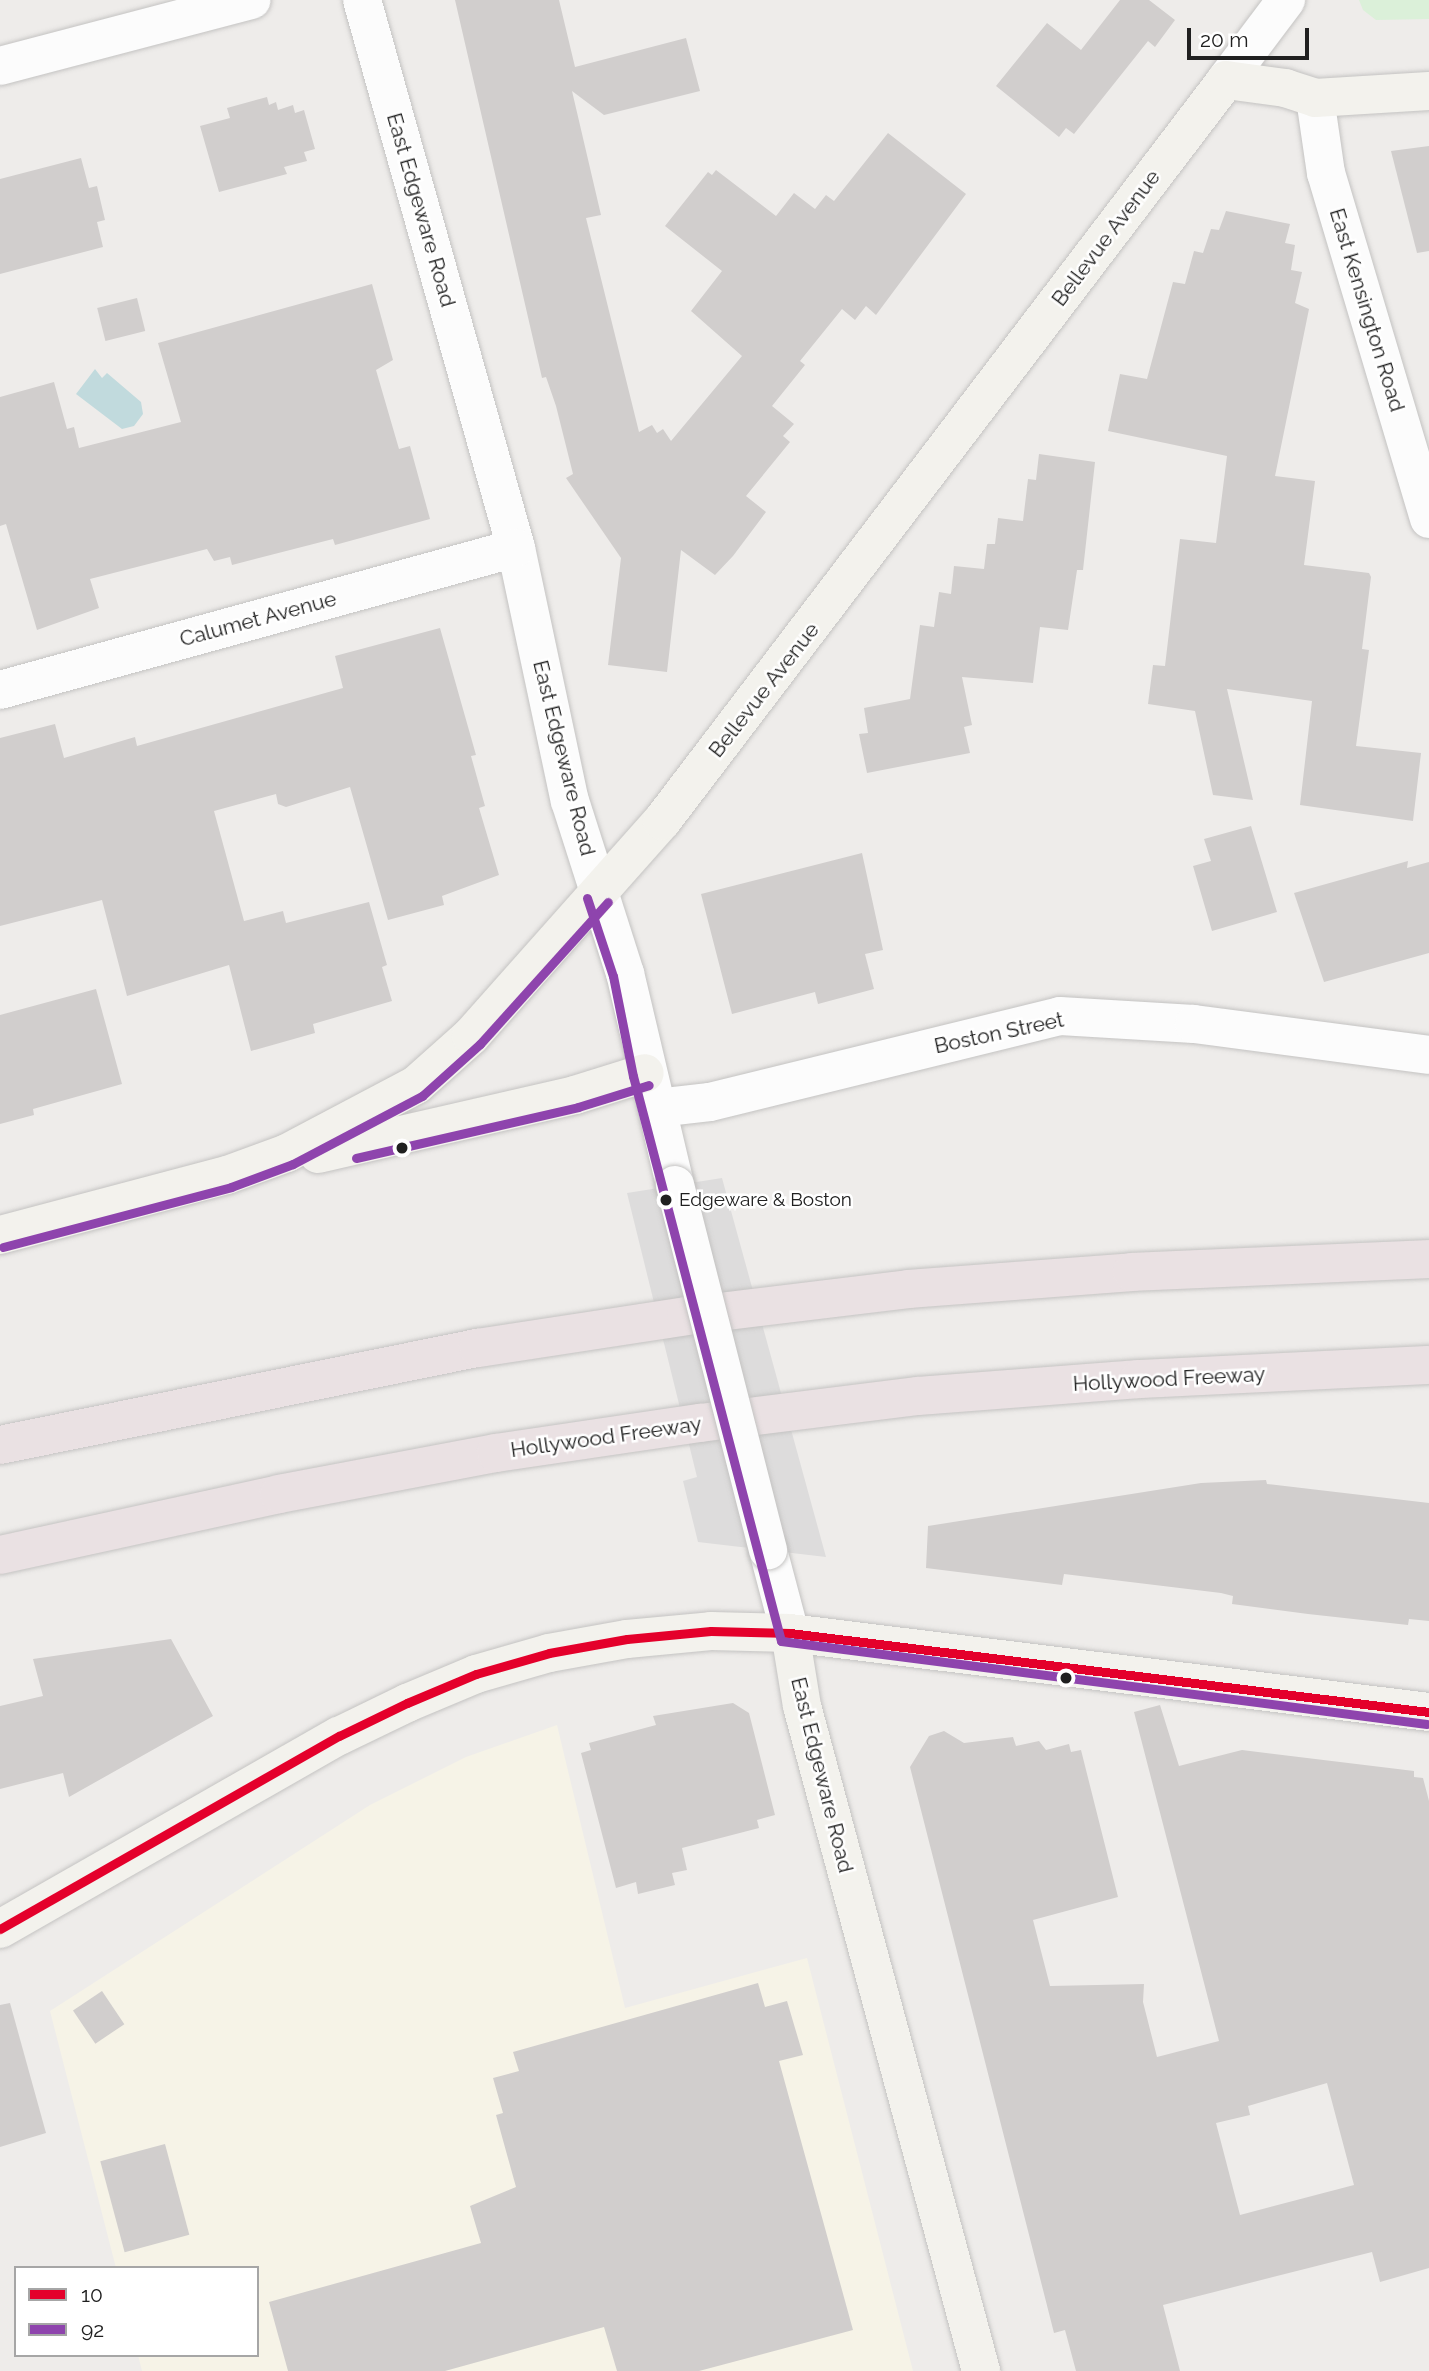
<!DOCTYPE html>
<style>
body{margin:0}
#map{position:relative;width:1429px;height:2371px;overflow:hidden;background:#eeecea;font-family:Raleway,sans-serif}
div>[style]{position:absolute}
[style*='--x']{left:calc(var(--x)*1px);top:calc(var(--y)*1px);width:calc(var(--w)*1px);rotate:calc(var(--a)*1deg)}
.education>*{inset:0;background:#f6f3e7}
.park>*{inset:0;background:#dbf0d9}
.water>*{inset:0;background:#c1dadd}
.pier>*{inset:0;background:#dddcdc}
.building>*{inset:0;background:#d1cecd;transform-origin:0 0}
.roads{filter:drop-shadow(0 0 2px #c4c3c2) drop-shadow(0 0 2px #c4c3c2)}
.street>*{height:38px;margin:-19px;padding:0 19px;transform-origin:19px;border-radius:19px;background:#fcfcfc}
.secondary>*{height:38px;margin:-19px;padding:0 19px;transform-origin:19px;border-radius:19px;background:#f3f2ed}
.highway>*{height:38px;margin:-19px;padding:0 19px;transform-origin:19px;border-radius:19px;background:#eae1e3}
.bridges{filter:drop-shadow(0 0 2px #c4c3c2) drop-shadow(0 0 2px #c4c3c2)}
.street-bridge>*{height:38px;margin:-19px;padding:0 19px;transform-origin:19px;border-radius:19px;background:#fcfcfc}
.bus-1>*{height:9px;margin:-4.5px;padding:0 4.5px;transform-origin:4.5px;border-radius:4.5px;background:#e4002b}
.bus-2>*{height:9px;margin:-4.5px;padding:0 4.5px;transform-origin:4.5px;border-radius:4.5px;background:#8e44ad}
.dots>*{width:19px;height:19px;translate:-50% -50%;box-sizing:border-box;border:4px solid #fff;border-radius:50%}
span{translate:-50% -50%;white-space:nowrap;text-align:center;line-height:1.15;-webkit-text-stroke:5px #fff;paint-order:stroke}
.bus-label{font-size:19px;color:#202020}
.left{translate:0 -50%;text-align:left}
.street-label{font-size:21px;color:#202020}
.legend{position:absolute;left:14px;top:2266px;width:245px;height:91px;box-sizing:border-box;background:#fff;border:2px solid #a6a6a6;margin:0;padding:9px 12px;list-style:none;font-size:21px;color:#202020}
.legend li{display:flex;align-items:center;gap:14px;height:35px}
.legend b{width:35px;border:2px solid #a6a6a6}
.scale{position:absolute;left:1187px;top:28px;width:122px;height:32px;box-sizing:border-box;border:4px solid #202020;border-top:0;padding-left:9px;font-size:21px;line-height:24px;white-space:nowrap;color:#202020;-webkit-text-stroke:5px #fff;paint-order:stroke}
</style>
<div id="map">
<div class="education">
<div style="clip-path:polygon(557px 1725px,625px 2008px,807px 1958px,913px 2371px,142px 2371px,138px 2355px,257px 2355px,257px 2268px,116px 2268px,50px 2011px,370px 1805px,466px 1757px)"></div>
</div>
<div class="park">
<div style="clip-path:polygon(1359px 0,1429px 0,1429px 19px,1376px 20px,1363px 10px)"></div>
</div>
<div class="water">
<div style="clip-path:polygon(95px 369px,102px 378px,107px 373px,141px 402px,143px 414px,134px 426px,122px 429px,76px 394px)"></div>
</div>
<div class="pier">
<div style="clip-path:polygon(722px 1178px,826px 1557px,698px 1542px,683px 1481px,697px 1477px,627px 1193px)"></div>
</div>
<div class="building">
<div style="clip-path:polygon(455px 0,559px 0,575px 67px,686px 38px,700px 91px,604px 115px,572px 91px,601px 215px,586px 218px,639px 432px,652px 425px,657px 433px,663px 429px,671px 441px,742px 356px,691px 311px,722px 271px,665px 226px,708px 172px,712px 175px,716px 170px,776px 216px,794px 193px,815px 209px,826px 195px,834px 201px,888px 133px,966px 194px,876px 315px,866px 306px,855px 320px,842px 309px,800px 361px,805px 365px,772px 406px,794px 424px,783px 436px,790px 442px,746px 496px,766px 512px,733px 556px,715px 575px,681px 550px,667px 672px,608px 665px,621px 558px,566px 478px,573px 474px,556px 406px,546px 377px,542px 378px)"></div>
<div style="clip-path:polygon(1120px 0,1149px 0,1175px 20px,1155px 47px,1148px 41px,1074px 134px,1066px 128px,1059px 137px,996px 86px,1047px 23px,1081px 50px)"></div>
<div style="clip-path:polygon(267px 97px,269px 105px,276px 102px,278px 110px,293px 105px,295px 113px,304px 110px,315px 149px,304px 152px,307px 161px,284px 167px,287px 174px,219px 192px,200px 126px,230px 118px,227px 108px)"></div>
<div style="clip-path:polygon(1429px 146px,1429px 251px,1417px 253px,1391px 151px)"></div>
<div style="clip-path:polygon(81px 158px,89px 188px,97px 186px,105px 220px,97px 222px,103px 247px,0 274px,0 179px)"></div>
<div style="clip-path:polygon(1226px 211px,1290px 224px,1285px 243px,1295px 245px,1291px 270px,1302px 272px,1295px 303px,1309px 309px,1275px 476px,1315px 481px,1304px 565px,1369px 573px,1371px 577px,1362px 649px,1369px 650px,1356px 746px,1421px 753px,1413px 821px,1300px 805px,1312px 701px,1227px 689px,1253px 800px,1213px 795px,1195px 711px,1148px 704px,1153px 665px,1165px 666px,1180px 539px,1216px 543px,1227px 456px,1108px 431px,1120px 374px,1147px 379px,1173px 282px,1185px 284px,1194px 251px,1203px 253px,1211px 229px,1219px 230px)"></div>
<div style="clip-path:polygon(372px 284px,393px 360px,376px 370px,399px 449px,410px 446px,430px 519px,335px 545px,333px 539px,232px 565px,230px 557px,214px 561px,207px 549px,90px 579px,99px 608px,37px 630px,6px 524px,0 526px,0 397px,54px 382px,67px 429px,74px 427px,79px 448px,181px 422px,158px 343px)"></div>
<div style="left:137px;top:298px;width:34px;height:41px;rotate:76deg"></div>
<div style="clip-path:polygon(1039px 454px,1095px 462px,1083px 570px,1077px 570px,1068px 630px,1040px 627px,1033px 683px,962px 677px,972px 725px,964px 727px,970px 753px,867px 773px,859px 734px,868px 733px,864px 708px,910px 699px,920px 625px,934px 627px,939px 592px,951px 594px,954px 566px,984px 569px,987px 544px,995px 544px,998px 518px,1023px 521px,1028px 479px,1036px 480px)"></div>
<div style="clip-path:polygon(440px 628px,476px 755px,471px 756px,485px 806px,479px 808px,499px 875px,442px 896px,444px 905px,388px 920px,350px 787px,286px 807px,278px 804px,276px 794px,214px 811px,244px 921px,283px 911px,286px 923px,369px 902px,387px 965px,382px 967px,392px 1001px,313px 1024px,315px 1033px,251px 1051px,229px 965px,127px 996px,102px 900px,0 926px,0 738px,55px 724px,64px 758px,135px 737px,137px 746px,343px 688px,335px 656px)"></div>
<div style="clip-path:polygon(1251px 826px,1277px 912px,1212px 931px,1193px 866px,1211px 861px,1204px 839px)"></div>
<div style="clip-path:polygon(862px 853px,883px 950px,865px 954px,874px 989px,818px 1004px,815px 992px,732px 1014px,701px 894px)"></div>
<div style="clip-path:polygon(1408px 861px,1407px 868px,1429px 862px,1429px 953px,1324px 982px,1294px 893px)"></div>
<div style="clip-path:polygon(96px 989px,122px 1084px,33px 1109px,34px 1115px,0 1124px,0 1015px)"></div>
<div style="clip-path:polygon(1266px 1480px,1267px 1484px,1429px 1503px,1429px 1621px,1409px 1619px,1408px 1625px,1308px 1614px,1232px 1604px,1233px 1596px,1221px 1593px,1064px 1574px,1062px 1585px,926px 1568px,928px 1526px,1201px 1483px)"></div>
<div style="clip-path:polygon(171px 1639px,213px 1716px,69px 1797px,63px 1773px,0 1789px,0 1706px,43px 1696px,33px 1659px)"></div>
<div style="clip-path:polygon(733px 1703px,749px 1713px,775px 1815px,757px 1820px,759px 1828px,682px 1848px,687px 1870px,672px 1873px,675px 1885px,638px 1894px,636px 1882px,616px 1888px,581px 1753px,591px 1750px,589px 1743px,656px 1725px,653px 1716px)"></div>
<div style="clip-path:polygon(evenodd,1160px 1705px,1179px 1766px,1242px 1750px,1414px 1771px,1414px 1777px,1423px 1778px,1429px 1801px,1429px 2268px,1380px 2282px,1372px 2252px,1163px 2305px,1180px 2371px,1076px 2371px,1065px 2330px,1054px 2333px,910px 1767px,929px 1736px,944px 1731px,964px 1743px,1013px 1737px,1016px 1746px,1039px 1741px,1046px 1750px,1069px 1744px,1071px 1752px,1081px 1750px,1118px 1897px,1033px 1920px,1050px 1986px,1144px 1984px,1143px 2002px,1157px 2057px,1219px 2041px,1134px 1712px,1160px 1705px,1327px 2083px,1354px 2185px,1240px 2215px,1216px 2123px,1250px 2115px,1248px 2106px,1327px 2083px)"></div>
<div style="clip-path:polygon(758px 1983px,765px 2007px,787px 2001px,803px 2055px,779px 2061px,853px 2330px,699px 2371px,617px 2371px,604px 2327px,445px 2371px,288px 2371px,269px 2302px,481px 2243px,470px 2206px,516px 2187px,496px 2115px,503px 2113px,493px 2078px,519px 2071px,513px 2052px)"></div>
<div style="left:102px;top:1991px;width:40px;height:35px;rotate:56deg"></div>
<div style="clip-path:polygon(10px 2003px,46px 2133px,0 2147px,0 2005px)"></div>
<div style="left:165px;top:2144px;width:94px;height:67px;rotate:75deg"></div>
</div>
<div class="roads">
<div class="street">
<div style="--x:362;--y:0;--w:569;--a:74.3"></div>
<div style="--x:516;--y:548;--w:259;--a:78"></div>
<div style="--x:570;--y:801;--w:181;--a:72.3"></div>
<div style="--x:625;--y:973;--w:218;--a:76.7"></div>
<div style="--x:0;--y:66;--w:260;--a:-14.7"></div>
<div style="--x:1226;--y:80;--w:100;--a:-53.1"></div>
<div style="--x:1315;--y:98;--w:76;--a:81.7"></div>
<div style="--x:1326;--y:173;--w:361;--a:73.4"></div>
<div style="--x:0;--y:690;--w:535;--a:-15.39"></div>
<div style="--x:657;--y:1108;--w:53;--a:-6.5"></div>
<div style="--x:710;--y:1102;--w:360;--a:-13.8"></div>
<div style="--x:1060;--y:1016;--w:134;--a:3.4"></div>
<div style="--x:1194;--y:1024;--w:237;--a:7.5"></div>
<div style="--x:768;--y:1550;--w:86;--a:75.2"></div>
</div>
<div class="secondary">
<div style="--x:318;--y:1154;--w:264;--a:-12.9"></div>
<div style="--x:575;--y:1095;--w:73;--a:-17.4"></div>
<div style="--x:0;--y:1235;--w:235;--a:-14.8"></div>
<div style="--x:227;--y:1175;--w:64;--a:-20.1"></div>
<div style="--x:287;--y:1153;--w:146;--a:-27.8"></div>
<div style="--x:416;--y:1085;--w:74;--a:-41.7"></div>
<div style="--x:471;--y:1036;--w:288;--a:-48.4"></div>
<div style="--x:662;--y:821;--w:931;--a:-52.72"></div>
<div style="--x:1226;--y:80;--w:60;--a:7.7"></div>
<div style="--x:1285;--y:88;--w:32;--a:18"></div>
<div style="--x:1315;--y:98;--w:114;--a:-3.5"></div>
<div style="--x:790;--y:1633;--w:74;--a:80.7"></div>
<div style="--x:802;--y:1706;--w:689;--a:74.93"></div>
<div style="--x:0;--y:1929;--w:390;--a:-29.7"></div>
<div style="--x:339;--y:1736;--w:76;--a:-25.9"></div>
<div style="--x:407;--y:1703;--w:75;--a:-22.8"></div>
<div style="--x:476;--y:1674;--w:76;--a:-16"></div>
<div style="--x:549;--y:1653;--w:79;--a:-10.2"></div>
<div style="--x:627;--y:1639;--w:84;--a:-5.4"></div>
<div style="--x:711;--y:1631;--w:79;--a:1.5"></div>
<div style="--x:790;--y:1633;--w:644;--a:7.05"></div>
</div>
<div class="highway">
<div style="--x:0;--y:1445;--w:488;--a:-11.5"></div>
<div style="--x:478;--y:1348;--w:210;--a:-8.7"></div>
<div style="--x:686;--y:1316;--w:224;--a:-6.9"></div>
<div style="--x:908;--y:1289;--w:225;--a:-4.3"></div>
<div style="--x:1132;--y:1272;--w:297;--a:-2.5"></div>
<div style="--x:0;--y:1555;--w:286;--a:-12.3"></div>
<div style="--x:279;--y:1494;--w:221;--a:-10.7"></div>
<div style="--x:496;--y:1453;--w:206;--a:-8.4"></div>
<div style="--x:700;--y:1423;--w:220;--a:-7.1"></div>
<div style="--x:918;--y:1396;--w:222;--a:-4.4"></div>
<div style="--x:1139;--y:1379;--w:290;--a:-2.8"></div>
</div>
</div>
<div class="bridges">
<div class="street-bridge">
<div style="--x:675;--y:1185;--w:377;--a:75.7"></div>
</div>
</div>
<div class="bus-1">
<div style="--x:0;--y:1929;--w:390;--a:-29.7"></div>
<div style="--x:339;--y:1736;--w:76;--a:-25.9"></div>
<div style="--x:407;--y:1703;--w:75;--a:-22.8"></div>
<div style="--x:476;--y:1674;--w:76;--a:-16"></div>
<div style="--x:549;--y:1653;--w:79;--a:-10.2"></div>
<div style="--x:627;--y:1639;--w:84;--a:-5.4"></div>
<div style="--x:711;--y:1631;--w:79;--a:1.5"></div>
<div style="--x:790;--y:1633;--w:644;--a:7.05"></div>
</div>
<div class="bus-2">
<div style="--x:587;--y:898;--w:82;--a:71.6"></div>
<div style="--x:613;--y:976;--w:102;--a:78.7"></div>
<div style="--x:633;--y:1076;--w:584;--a:75.32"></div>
<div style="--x:781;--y:1641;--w:651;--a:7.32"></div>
<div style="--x:356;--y:1158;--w:228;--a:-12.9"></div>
<div style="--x:578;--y:1107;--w:74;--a:-17.2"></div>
<div style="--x:3;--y:1247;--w:236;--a:-14.7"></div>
<div style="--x:231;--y:1187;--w:66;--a:-20.4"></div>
<div style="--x:293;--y:1164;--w:146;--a:-27.8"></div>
<div style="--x:422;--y:1096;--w:78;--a:-41.9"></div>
<div style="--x:480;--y:1044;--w:191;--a:-48"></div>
</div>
<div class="dots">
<div style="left:402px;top:1148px;background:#202020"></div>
<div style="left:666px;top:1200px;background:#202020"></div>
<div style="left:1066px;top:1678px;background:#202020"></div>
</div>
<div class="bus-label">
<span class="left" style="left:679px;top:1200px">Edgeware &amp; Boston</span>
</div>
<div class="street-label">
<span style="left:421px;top:210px;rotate:74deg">East Edgeware Road</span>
<span style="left:1106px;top:238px;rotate:-53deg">Bellevue Avenue</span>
<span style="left:1367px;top:310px;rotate:73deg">East Kensington Road</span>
<span style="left:258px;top:619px;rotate:-15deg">Calumet Avenue</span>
<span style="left:764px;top:690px;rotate:-52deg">Bellevue Avenue</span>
<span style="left:564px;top:758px;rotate:76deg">East Edgeware Road</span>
<span style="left:999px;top:1033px;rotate:-12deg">Boston Street</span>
<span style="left:1169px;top:1379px;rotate:-3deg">Hollywood Freeway</span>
<span style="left:606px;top:1437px;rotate:-8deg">Hollywood Freeway</span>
<span style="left:822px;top:1775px;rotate:76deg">East Edgeware Road</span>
</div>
<ul class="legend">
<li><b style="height:9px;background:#e4002b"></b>10</li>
<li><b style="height:9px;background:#8e44ad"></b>92</li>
</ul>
<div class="scale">20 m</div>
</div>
